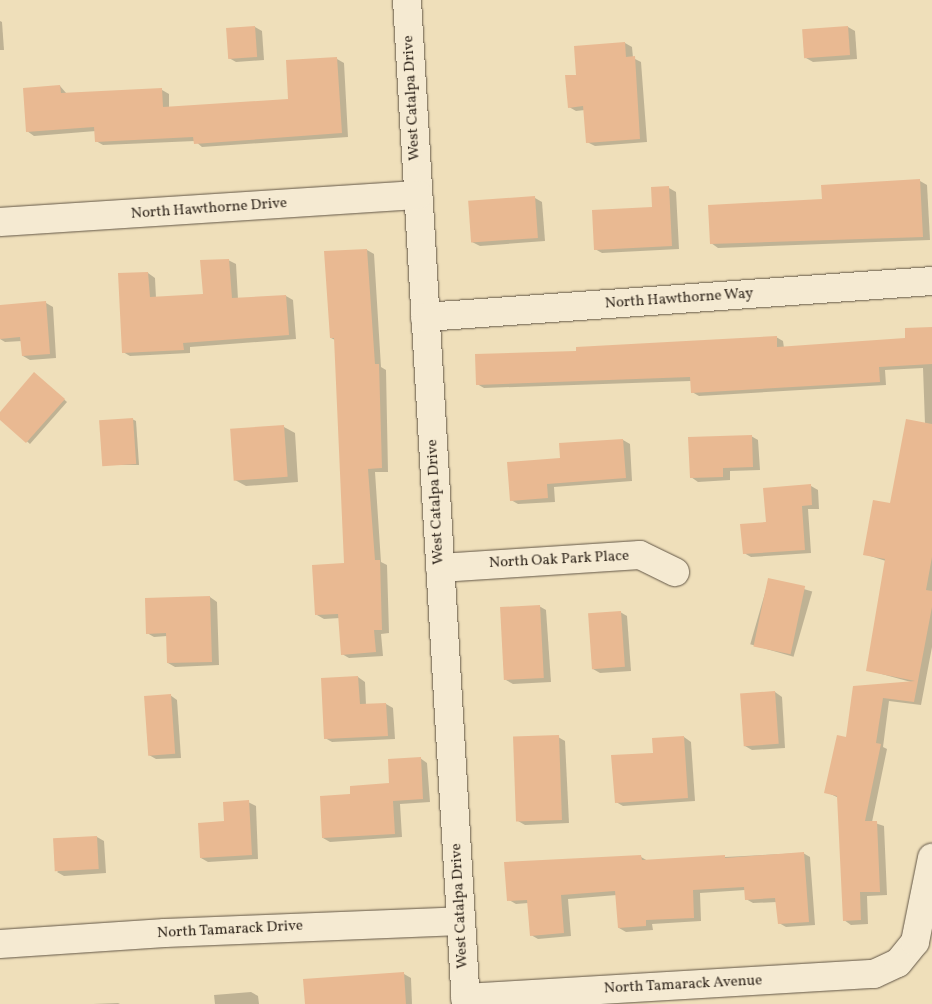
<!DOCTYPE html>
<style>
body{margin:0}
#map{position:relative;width:932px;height:1004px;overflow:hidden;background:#efdfba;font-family:Vollkorn,serif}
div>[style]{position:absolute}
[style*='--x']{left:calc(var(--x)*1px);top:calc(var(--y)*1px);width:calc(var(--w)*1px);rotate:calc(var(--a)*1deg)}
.shadow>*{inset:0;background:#0003;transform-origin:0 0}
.building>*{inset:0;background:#e9b992;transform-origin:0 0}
.roads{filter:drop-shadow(0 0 1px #625646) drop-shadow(0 0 1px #625646)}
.minor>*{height:28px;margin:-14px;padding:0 14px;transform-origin:14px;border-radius:14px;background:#f5ead2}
span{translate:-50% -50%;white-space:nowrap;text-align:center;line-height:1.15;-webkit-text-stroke:4.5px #f5ead2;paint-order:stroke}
.street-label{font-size:15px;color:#33291f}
</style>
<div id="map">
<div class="shadow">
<div style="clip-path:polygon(0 21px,2px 22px,4px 50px,0 50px)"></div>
<div style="clip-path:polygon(255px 27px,262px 31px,264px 60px,236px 62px,229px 58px)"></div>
<div style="clip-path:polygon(848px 27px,855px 31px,857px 59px,813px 62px,806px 58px)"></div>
<div style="clip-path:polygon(625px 43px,632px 47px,633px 58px,641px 62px,647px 142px,595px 146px,587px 142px,585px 110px,576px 111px,569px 107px,577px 76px)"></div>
<div style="clip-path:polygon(337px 59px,344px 63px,348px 137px,202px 147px,195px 141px,103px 145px,96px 141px,96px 131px,34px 136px,27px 131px,60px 86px,67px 94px,162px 90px,169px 94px,169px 108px,289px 100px)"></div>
<div style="clip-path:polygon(920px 181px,927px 185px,930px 240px,718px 248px,711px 243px,824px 200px)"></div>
<div style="clip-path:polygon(669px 188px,676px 192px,679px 249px,602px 253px,595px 249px,653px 208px)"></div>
<div style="clip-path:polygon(535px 198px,542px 202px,545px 241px,480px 246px,472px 242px)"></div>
<div style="clip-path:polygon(367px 250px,374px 254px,381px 367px,386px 370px,388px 472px,375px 472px,381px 562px,387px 565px,389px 633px,381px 634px,383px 656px,349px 658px,342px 654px,340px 618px,324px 619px,317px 615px,346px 564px,335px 340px,331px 338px)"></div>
<div style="clip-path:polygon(228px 260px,236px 264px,238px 299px,286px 296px,293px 300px,296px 339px,190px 347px,190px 353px,130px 356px,123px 352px,148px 273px,155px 278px,156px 298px,204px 296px)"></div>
<div style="clip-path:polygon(46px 303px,53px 307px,56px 358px,30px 360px,23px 356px,22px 341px,5px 342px,0 339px,0 306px)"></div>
<div style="clip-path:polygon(932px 328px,932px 647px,921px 705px,889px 701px,883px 747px,887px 749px,872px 822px,884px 826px,887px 895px,867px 896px,868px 924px,851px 925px,844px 920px,839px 798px,826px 792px,847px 738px,854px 687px,911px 682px,867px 670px,886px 561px,864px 554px,891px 504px,925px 424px,923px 368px,885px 370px,886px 385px,699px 396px,692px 392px,691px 381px,484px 388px,477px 384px,578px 352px,776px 337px,783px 341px,784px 348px,907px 339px)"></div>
<div style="clip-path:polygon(37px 376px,67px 402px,30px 444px,0 418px,0 414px)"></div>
<div style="clip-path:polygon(132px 419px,136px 421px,139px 465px,103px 465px)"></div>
<div style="clip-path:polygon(284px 427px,295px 433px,298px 482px,246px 486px,235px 480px)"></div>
<div style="clip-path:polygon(751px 436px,758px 440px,760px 470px,730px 471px,730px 480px,698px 482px,691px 477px)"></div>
<div style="clip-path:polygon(623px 440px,630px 444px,632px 481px,554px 487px,555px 502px,518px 504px,511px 500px,562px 459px)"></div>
<div style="clip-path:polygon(811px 486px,818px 490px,819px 509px,808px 509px,811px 553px,751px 557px,744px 553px,767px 523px)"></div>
<div style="left:769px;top:579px;width:45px;height:68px;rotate:16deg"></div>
<div style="clip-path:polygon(210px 597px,217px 602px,219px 665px,175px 667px,168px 663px,167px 636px,154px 637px,147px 633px)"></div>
<div style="clip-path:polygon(539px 606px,546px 610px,551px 682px,513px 684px,506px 680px)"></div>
<div style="clip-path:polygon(620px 612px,627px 616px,631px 671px,600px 673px,593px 669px)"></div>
<div style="clip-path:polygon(358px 677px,365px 682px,366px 705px,386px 704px,393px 708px,395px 739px,332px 742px,325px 738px)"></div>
<div style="clip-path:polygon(775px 692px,782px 697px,785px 748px,752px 750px,745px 746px)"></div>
<div style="clip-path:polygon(170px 695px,177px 700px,181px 758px,156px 759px,149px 755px)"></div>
<div style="clip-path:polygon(558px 737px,565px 741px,569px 823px,525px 825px,518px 821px)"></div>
<div style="clip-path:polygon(684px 737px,691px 742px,695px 801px,623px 806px,616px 802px)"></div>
<div style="clip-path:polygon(420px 758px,427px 763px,430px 802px,400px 804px,402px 837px,330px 842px,323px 838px)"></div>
<div style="clip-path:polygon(248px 802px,256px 806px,258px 859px,208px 862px,201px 858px,226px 822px)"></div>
<div style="clip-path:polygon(97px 837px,104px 841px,106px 873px,64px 876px,57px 872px)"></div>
<div style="clip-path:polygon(803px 853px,810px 857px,815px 925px,786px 927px,779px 923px,777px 902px,753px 903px,746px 899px,745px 890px,700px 893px,701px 921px,652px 924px,653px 930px,626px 932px,619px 928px,617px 895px,568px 899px,571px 936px,538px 939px,531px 935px,528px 903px,516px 904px,509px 900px,641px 857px,648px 861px)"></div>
<div style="clip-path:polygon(404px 974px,411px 978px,412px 1004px,306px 1004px)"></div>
<div style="clip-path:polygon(251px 992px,258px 996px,259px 1004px,215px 1004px,214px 995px)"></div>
<div style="clip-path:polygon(118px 1003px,120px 1004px,93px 1004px)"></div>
</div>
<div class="building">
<div style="left:255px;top:26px;width:31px;height:29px;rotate:86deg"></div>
<div style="left:848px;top:26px;width:29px;height:46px;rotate:86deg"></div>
<div style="clip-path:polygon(625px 42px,626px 57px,635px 56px,640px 139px,586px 143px,583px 106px,568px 108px,565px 75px,576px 75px,574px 46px)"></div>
<div style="clip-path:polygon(337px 57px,342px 133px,194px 144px,193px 137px,95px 142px,94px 127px,26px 132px,23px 88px,60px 85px,61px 93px,162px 88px,163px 107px,288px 99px,286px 60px)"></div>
<div style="clip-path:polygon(920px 179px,923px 237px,710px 244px,708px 205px,822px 199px,821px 185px)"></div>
<div style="clip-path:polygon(669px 186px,672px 246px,594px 250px,592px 210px,652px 207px,651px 187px)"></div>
<div style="left:535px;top:196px;width:42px;height:67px;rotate:86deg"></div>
<div style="clip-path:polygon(367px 249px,375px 364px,379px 364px,382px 468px,368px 469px,375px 560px,380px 560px,382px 630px,374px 630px,376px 652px,341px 655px,338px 614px,315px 615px,312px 565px,344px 563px,334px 338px,330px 338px,324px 251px)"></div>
<div style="clip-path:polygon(229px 259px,232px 298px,286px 295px,289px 335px,183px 343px,184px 350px,122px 353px,118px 273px,148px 272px,150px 297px,203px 294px,200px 260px)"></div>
<div style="clip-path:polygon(46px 301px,50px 354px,22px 356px,20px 337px,0 339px,0 305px)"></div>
<div style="clip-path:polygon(932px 327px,932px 364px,879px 367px,880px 382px,691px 393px,690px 377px,476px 385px,475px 354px,576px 351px,576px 347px,777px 336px,777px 347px,905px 338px,905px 328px)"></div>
<div style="clip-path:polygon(34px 372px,65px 399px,26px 443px,0 420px,0 412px)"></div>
<div style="left:133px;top:418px;width:46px;height:34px;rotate:86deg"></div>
<div style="clip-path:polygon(906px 419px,932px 424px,932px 557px,926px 590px,932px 591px,932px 607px,914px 702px,883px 698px,876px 743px,881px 744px,865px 821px,877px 821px,880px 892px,860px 892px,861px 920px,843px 921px,837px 796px,824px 793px,837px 735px,846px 737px,853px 686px,915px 681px,866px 671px,885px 559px,863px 555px,873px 500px,890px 503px)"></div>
<div style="left:284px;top:425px;width:52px;height:54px;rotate:86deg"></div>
<div style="clip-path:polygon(752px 435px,753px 467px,723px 468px,723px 477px,690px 478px,688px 437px)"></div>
<div style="clip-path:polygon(623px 439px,626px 478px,547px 484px,548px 498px,510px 501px,507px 462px,560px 458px,559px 443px)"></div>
<div style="clip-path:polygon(811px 484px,812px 505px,802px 506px,805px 550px,743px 554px,740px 524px,766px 522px,763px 488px)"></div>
<div style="left:768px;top:578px;width:38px;height:70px;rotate:12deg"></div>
<div style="clip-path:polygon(210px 596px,212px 662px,167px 663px,166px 633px,146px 634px,145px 598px)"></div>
<div style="left:540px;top:605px;width:73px;height:40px;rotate:87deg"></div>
<div style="left:621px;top:611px;width:56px;height:33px;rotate:86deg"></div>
<div style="clip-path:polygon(358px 676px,360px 704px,386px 703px,388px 736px,324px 739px,321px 678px)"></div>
<div style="left:775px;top:691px;width:53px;height:35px;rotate:86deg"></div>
<div style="left:171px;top:694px;width:60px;height:27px;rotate:86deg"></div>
<div style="left:559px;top:735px;width:85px;height:46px;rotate:88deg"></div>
<div style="clip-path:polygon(684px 736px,688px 798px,615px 803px,611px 755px,653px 753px,652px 738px)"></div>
<div style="clip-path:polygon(421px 757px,423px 799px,393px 801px,395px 834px,322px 838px,320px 796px,350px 794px,350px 786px,389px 783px,388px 759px)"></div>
<div style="clip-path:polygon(249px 800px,252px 855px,200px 858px,198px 823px,224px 821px,223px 802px)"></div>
<div style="left:97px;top:836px;width:33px;height:44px;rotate:87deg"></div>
<div style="clip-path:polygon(804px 852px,809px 922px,778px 924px,775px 898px,745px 900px,744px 887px,693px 890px,694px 918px,646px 920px,646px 926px,618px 928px,615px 891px,561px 895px,564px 933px,530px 936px,527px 900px,507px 901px,504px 862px,641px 855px,642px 860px,725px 855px,725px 858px)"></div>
<div style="clip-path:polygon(404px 972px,406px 1004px,305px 1004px,303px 979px)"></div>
</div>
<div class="roads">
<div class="minor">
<div style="--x:407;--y:0;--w:1006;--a:86.64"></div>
<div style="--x:0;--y:222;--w:419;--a:-3.7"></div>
<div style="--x:425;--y:317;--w:508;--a:-4.06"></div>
<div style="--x:440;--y:568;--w:200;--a:-3.7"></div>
<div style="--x:640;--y:555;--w:39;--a:26"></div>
<div style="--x:0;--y:944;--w:165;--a:-3.8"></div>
<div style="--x:165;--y:933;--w:296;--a:-2.3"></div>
<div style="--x:465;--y:998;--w:410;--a:-3.4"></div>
<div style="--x:874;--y:974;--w:26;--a:-25"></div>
<div style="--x:898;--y:963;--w:27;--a:-51"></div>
<div style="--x:915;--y:942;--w:86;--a:-78.6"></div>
</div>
</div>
<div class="street-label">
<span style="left:412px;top:98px;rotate:-93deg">West Catalpa Drive</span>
<span style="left:209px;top:209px;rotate:-4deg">North Hawthorne Drive</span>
<span style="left:679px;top:299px;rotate:-4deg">North Hawthorne Way</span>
<span style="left:436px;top:502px;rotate:-93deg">West Catalpa Drive</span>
<span style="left:559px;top:560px;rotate:-3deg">North Oak Park Place</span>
<span style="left:460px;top:906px;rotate:-93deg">West Catalpa Drive</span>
<span style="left:230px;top:930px;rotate:-3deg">North Tamarack Drive</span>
<span style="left:683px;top:985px;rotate:-3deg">North Tamarack Avenue</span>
</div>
</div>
